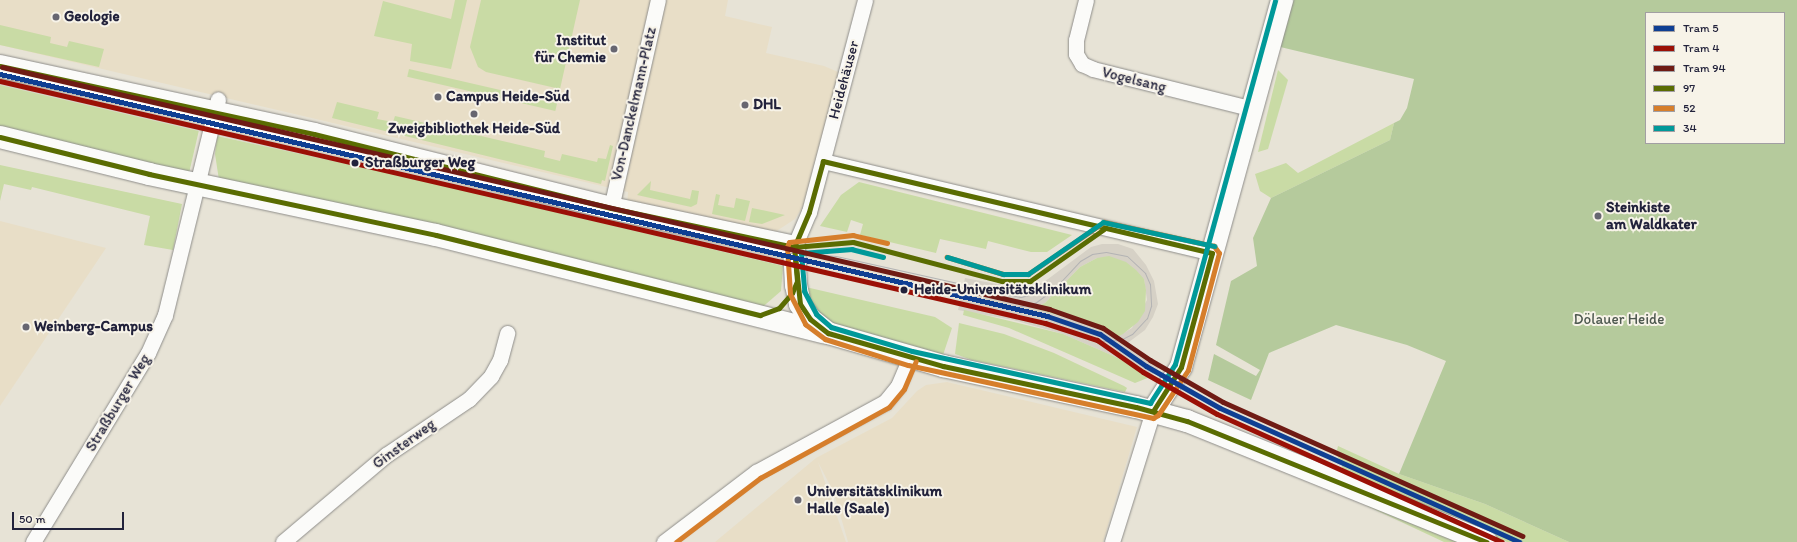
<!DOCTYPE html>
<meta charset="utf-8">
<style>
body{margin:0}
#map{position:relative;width:1797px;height:542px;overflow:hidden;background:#e7e3d6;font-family:Itim,sans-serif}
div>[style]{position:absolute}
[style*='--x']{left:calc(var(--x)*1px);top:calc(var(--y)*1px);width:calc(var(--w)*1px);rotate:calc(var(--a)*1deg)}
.built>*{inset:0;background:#e8dec7}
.industrial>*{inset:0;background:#d6d1c6}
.green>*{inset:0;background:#c9dba5;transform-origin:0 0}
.forest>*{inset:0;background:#b5ca9c}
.roads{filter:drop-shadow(0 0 1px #8e8d8a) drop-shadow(0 0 1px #8e8d8a)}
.street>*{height:15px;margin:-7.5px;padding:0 7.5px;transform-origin:7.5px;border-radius:7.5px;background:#fbfbf9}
.secondary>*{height:22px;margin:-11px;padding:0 11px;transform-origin:11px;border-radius:11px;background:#fbfbf9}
.tram>*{height:1px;margin:-0.5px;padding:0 0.5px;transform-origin:0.5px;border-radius:0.5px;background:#b3b3b4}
.bus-1>*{height:5px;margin:-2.5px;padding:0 2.5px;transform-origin:2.5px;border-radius:2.5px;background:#5a6c02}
.bus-2>*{height:5px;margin:-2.5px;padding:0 2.5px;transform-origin:2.5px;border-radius:2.5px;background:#d67e2b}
.bus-3>*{height:5px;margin:-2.5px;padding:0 2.5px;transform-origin:2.5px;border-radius:2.5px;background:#099}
.tram-1>*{height:5px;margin:-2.5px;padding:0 2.5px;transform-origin:2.5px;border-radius:2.5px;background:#0f3f93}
.tram-2>*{height:5px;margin:-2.5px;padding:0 2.5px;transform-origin:2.5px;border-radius:2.5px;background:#9b1006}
.tram-3>*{height:5px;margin:-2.5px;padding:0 2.5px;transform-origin:2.5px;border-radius:2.5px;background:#6f1b14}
.dots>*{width:11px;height:11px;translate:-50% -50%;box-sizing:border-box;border:2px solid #f7f3e8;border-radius:50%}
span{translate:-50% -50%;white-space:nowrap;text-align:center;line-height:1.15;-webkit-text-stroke:4px #f7f3e8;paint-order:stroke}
.poi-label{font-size:15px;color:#22223b;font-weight:700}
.left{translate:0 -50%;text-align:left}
.right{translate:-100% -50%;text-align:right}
.street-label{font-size:15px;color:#22223b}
.stop-label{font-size:15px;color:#22223b;font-weight:700}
.park-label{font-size:15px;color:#4d584f}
.legend{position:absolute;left:1645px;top:12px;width:140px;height:132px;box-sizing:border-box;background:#f7f3e8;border:1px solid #a29fa3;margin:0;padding:5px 7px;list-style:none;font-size:12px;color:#22223b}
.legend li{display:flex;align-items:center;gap:8px;height:20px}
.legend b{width:20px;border:1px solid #a29fa3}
.scale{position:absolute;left:12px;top:512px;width:112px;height:18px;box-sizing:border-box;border:2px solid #22223b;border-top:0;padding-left:5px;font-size:12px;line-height:14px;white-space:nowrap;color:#22223b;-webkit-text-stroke:3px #f7f3e8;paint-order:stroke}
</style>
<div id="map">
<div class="built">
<div style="clip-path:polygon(0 0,728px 0,725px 16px,772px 27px,766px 53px,824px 66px,845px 75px,805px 203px,795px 219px,775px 232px,627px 208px,628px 192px,615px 189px,0 45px)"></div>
<div style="clip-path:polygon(0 221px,106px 248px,0 406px)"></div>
<div style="clip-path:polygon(947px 382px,1137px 427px,1103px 542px,848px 542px,834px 493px,818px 462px,846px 542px,715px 542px,816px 458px,892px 418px,917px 391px,926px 385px)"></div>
</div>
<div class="industrial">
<div style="clip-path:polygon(0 70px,776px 252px,783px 260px,783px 266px,0 85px)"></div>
<div style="clip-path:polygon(evenodd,1102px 244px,1118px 244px,1133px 249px,1146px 265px,1154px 281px,1158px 304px,1153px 317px,1145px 330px,1125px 345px,1160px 367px,1150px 377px,1118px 358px,1063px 334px,1013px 320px,958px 310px,965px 278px,1024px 289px,1044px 282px,1091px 247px,1102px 244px,1097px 258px,1144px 279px,1147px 300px,1132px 328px,1117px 337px,1081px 322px,1034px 308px,1045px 303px,1080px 267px,1097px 258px)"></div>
</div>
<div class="green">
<div style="clip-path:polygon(455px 0,467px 0,451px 69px,410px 61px,412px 44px,374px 36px,383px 1px,451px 19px)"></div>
<div style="clip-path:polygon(481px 0,580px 0,560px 89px,486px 72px,478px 67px,470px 47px)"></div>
<div style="clip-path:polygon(0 25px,51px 37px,50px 43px,67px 47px,69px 41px,104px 49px,99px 67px,0 45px)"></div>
<div style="left:409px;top:69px;width:152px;height:8px;rotate:13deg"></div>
<div style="clip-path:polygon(1278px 70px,1288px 80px,1268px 149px,1258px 152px)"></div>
<div style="left:0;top:85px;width:204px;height:47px;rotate:13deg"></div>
<div style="clip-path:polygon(337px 102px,379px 112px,377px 119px,393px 122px,395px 116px,545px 151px,544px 157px,560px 161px,562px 154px,597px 162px,598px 158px,606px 159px,610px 145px,613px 146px,605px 181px,602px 180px,601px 184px,332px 118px)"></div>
<div style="clip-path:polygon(1394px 123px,1390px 140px,1271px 198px,1260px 191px,1255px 174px,1286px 163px,1298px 173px)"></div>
<div style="clip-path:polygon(217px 136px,402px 176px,783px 266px,781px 291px,759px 310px,219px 180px,215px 154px)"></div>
<div style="clip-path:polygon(0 165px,182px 204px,173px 250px,144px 245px,150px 216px,32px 187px,31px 190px,4px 184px,0 201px)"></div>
<div style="clip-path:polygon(651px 181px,650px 190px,690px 199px,692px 190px,699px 191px,697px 204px,691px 207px,637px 195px)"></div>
<div style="clip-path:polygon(859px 182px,1072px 235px,1047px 252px,1031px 252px,988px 241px,986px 249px,940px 239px,936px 253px,860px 235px,863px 224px,851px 220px,847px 232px,820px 226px,841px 195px)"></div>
<div style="clip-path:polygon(716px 194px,720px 195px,718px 205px,734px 208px,736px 198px,750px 201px,745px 221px,712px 214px)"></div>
<div style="clip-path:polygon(752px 208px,785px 215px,762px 224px,749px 222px)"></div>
<div style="clip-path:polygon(1109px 256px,1126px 262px,1136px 270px,1144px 279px,1146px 290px,1145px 311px,1138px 322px,1123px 334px,1117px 337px,1081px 322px,1033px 308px,1045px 303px,1080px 267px,1097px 258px)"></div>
<div style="clip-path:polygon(810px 288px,935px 317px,952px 328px,943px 355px,821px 322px,803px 289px)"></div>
<div style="clip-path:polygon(964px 310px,1063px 334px,1118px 358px,1150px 377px,1135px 383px,1009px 328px,963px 315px)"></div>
<div style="clip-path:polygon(959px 323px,1004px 334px,1054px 353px,1124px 386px,1127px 388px,1125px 392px,972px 360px,955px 354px)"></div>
<div style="clip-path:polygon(1338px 446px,1399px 474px,1485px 504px,1569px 542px,1507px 542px,1342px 472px,1342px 464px,1336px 454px)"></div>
<div style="clip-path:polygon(1369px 502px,1460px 542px,1444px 542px,1367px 506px)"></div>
</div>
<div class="forest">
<div style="clip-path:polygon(evenodd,1283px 0,1797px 0,1797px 542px,1569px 542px,1485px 504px,1399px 474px,1446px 361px,1407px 345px,1336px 325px,1269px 353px,1251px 400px,1208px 380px,1214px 354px,1256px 376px,1260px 370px,1216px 345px,1231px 281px,1257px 266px,1253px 238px,1271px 198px,1390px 140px,1394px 123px,1400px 120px,1407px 108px,1414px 79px,1272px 45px,1283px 0,1646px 13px,1784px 13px,1784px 143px,1646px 143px,1646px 13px)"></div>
</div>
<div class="roads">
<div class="street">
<div style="--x:1086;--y:0;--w:41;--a:104"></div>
<div style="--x:1076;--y:40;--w:14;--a:90"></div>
<div style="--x:1076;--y:54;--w:12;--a:59"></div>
<div style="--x:1082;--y:64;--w:12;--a:24"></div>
<div style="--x:1093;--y:69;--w:165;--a:14"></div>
<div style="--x:823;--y:161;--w:400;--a:13.3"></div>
<div style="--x:611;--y:208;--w:213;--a:-77.3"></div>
<div style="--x:794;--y:247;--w:38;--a:-67"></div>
<div style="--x:809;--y:212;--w:219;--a:-75.2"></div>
<div style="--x:33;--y:542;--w:221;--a:-58.7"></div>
<div style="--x:148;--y:353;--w:42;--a:-65.9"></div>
<div style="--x:165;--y:315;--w:222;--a:-76.2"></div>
<div style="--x:283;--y:542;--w:135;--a:-40.2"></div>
<div style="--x:386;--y:455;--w:100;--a:-34"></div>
<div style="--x:469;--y:399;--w:32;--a:-46"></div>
<div style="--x:491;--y:376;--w:18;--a:-61"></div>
<div style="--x:500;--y:360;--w:28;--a:-75"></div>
<div style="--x:664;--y:542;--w:116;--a:-37.3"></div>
<div style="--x:756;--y:472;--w:147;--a:-28.5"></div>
<div style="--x:885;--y:402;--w:21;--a:-51"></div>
<div style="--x:898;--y:386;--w:30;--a:-67"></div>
<div style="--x:1112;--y:542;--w:137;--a:-72.6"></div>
</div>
<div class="secondary">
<div style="--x:0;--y:66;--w:321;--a:12.2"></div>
<div style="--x:314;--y:134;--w:306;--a:14"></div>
<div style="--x:611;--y:208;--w:187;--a:12"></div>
<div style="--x:794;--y:247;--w:38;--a:87"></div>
<div style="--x:796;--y:285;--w:19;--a:78"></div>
<div style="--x:800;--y:304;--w:18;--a:56"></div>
<div style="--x:810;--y:319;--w:23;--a:38"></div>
<div style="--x:828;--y:333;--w:120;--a:16"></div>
<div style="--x:943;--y:366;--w:197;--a:12"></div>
<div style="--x:1136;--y:407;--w:53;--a:15.4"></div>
<div style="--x:1187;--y:421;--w:323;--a:22"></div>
<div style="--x:0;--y:137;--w:154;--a:13.9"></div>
<div style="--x:149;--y:174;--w:293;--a:12"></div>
<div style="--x:436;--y:235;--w:399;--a:14.1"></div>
<div style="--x:1153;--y:411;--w:52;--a:-57.5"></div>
<div style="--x:1181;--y:367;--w:381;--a:-74.6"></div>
</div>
</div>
<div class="tram">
<div style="--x:2;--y:74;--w:69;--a:18.7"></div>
<div style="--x:771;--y:253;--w:31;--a:0"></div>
<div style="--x:802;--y:253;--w:34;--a:5"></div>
<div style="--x:836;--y:256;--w:189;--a:12.5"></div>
<div style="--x:1021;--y:297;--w:30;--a:-15"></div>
<div style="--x:999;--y:306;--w:14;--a:8"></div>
<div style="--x:1013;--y:308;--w:23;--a:-13"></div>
<div style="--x:1035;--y:303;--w:24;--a:-36"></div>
<div style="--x:1054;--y:289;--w:38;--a:-47"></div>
<div style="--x:1080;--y:261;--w:14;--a:-30"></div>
<div style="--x:1092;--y:254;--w:14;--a:-8"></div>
<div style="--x:1106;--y:252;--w:21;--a:11"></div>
<div style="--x:1127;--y:256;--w:25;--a:43"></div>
<div style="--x:1145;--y:273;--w:12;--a:66"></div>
<div style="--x:1150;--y:284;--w:22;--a:87"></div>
<div style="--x:1151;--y:306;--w:13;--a:108"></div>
<div style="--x:1147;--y:318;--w:22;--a:133"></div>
<div style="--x:1132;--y:334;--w:13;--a:153"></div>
<div style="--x:1120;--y:340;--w:21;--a:177"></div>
<div style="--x:1099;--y:341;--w:36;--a:-159"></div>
<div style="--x:1065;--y:328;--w:53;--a:-165.7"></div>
</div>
<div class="bus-1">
<div style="--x:0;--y:66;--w:321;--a:12.2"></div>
<div style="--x:314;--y:134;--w:306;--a:14"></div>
<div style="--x:611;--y:208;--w:187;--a:12"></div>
<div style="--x:794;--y:247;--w:59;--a:-4.8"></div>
<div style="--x:853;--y:242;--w:154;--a:14.7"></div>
<div style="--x:1002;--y:281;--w:28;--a:0"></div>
<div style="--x:1030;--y:281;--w:90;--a:-35.1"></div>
<div style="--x:0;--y:137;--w:154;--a:13.9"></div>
<div style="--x:149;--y:174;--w:293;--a:12"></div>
<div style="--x:436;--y:235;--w:334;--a:13.9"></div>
<div style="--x:760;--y:315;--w:20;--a:-20"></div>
<div style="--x:779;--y:308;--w:20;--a:-49"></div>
<div style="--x:792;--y:293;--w:13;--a:-67"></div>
<div style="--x:797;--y:281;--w:24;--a:-95"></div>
<div style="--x:1153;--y:411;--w:52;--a:-57.5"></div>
<div style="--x:1181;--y:367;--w:118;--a:-74.8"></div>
<div style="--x:1212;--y:253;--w:400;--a:-166.7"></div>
<div style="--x:823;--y:161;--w:53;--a:105.4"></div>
<div style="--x:809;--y:212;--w:38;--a:113"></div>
<div style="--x:794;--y:247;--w:57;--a:84"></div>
<div style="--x:800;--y:304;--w:18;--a:56"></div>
<div style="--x:810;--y:319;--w:23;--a:38"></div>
<div style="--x:828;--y:333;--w:120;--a:16"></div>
<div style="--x:943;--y:366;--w:197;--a:12"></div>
<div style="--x:1136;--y:407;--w:53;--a:15.4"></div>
<div style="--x:1187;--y:421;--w:323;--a:22"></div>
</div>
<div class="bus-2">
<div style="--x:887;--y:243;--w:35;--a:-167"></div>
<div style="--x:853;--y:235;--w:64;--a:173.8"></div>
<div style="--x:789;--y:242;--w:5;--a:112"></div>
<div style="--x:787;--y:247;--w:47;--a:86.3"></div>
<div style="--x:790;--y:294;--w:34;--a:63"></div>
<div style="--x:805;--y:324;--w:25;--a:37"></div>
<div style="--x:825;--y:339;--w:87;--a:17.4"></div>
<div style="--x:908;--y:365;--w:251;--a:12.2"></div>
<div style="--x:1153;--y:418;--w:6;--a:-31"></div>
<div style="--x:1158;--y:415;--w:54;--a:-56.3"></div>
<div style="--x:1188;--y:370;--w:121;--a:-75.2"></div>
<div style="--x:1219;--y:253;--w:9;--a:-126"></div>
<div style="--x:1214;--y:246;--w:113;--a:-167.7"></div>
<div style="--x:1104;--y:222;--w:92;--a:145.6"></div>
<div style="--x:1028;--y:274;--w:25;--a:180"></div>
<div style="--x:1003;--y:274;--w:59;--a:-163.1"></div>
<div style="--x:676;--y:542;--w:106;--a:-37.3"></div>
<div style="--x:760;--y:478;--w:147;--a:-28.8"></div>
<div style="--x:889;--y:407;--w:23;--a:-50"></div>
<div style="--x:904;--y:389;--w:30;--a:-67"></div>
</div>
<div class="bus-3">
<div style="--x:883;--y:257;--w:32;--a:-166"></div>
<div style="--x:852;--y:249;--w:51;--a:175.5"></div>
<div style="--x:801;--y:253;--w:38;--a:85"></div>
<div style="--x:804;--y:291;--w:26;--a:62"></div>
<div style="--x:816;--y:314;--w:20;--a:41"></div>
<div style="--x:831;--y:327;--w:84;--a:16.5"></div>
<div style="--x:912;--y:351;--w:244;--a:12.3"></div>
<div style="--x:1150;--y:403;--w:46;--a:-57.3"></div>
<div style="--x:1175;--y:364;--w:377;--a:-74.6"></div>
<div style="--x:947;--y:257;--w:59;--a:16.9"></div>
<div style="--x:1003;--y:274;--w:25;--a:0"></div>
<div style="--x:1028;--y:274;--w:91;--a:-34.7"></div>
<div style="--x:1103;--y:222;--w:114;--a:12.2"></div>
</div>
<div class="tram-1">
<div style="--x:0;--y:74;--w:1075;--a:13.01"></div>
<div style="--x:1047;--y:316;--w:56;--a:18.8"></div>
<div style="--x:1100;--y:334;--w:56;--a:34.8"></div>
<div style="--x:1146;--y:366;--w:85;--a:29.6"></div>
<div style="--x:1220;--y:408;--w:328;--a:24.1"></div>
</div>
<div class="tram-2">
<div style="--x:0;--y:81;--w:1073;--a:13.04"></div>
<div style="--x:1045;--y:323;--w:55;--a:18.1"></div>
<div style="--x:1097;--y:340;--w:56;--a:34.8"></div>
<div style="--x:1143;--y:372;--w:85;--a:29.6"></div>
<div style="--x:1217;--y:414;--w:312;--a:24.2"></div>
</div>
<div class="tram-3">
<div style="--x:2;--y:67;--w:1075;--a:13.01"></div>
<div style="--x:1049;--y:309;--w:57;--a:19.4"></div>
<div style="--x:1103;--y:328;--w:57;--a:34.2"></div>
<div style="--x:1150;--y:360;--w:84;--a:29.9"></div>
<div style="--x:1223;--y:402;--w:328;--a:24.1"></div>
</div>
<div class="dots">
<div style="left:56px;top:17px;background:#676671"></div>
<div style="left:614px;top:49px;background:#676671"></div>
<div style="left:438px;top:97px;background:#676671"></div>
<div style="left:745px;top:105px;background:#676671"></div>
<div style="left:474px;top:114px;background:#676671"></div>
<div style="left:355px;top:163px;background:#22223b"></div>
<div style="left:1598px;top:216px;background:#676671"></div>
<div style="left:904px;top:290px;background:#22223b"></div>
<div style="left:26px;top:327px;background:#676671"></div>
<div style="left:798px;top:500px;background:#676671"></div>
</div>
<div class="poi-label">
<span class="left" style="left:64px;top:17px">Geologie</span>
<span class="right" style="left:606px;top:49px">Institut<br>für Chemie</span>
<span class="left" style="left:446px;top:97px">Campus Heide-Süd</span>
<span class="left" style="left:753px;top:105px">DHL</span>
<span style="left:474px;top:129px">Zweigbibliothek Heide-Süd</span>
<span class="left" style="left:1606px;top:216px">Steinkiste<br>am Waldkater</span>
<span class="left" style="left:34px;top:327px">Weinberg-Campus</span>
<span class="left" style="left:807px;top:500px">Universitätsklinikum<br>Halle (Saale)</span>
</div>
<div class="street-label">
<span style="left:844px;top:80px;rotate:-75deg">Heidehäuser</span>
<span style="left:1134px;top:80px;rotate:14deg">Vogelsang</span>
<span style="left:634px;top:104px;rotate:-77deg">Von-Danckelmann-Platz</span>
<span style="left:118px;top:403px;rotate:-59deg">Straßburger Weg</span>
<span style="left:404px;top:444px;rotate:-36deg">Ginsterweg</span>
</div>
<div class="stop-label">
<span class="left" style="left:365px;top:163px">Straßburger Weg</span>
<span class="left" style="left:914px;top:290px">Heide-Universitätsklinikum</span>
</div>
<div class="park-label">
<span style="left:1619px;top:320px">Dölauer Heide</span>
</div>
<ul class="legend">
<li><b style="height:5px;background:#0f3f93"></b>Tram 5</li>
<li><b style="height:5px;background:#9b1006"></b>Tram 4</li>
<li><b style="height:5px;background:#6f1b14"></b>Tram 94</li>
<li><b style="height:5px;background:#5a6c02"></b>97</li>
<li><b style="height:5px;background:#d67e2b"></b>52</li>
<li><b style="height:5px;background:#099"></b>34</li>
</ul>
<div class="scale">50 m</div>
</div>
